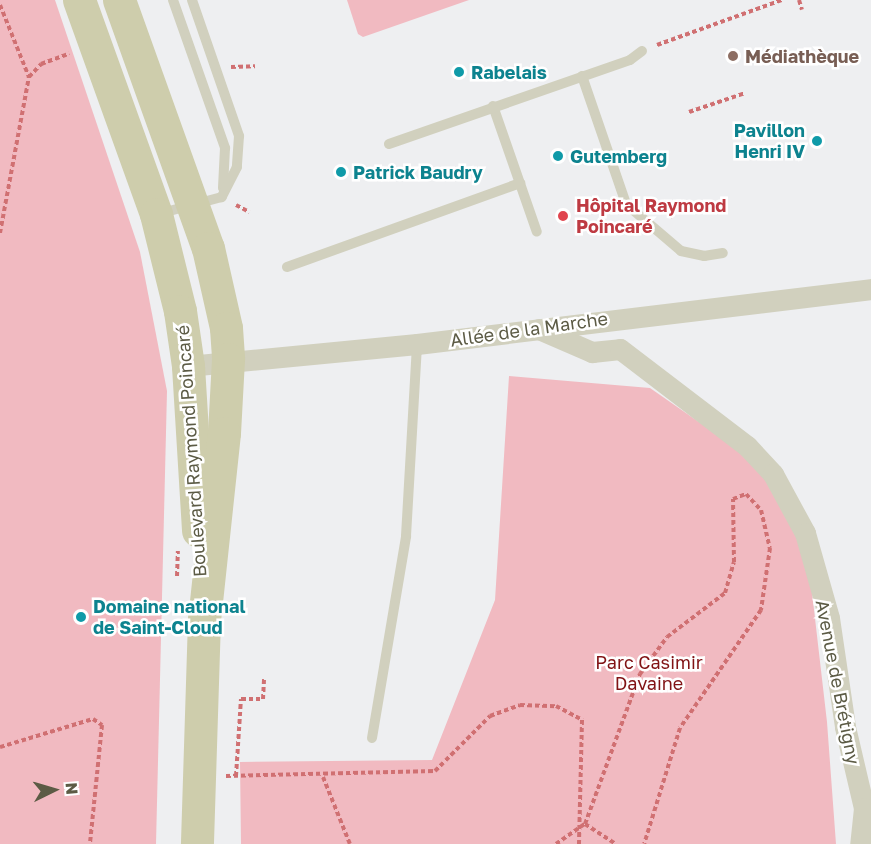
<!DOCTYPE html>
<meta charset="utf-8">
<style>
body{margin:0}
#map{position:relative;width:871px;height:844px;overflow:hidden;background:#eeeff1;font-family:"Golos Text",sans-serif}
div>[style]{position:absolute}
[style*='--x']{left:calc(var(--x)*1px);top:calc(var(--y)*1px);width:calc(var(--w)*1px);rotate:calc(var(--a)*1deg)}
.green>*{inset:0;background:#f1bac1}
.path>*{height:4px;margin-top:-2px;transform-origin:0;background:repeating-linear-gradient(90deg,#d07072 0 4.5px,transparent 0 7.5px)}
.service>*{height:10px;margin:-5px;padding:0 5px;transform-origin:5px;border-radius:5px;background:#d1d0be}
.minor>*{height:21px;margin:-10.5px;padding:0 10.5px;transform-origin:10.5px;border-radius:10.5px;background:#d1d0be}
.primary>*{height:33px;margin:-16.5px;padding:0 16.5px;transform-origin:16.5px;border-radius:16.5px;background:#cecdac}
.dots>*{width:16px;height:16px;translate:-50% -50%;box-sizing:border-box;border:3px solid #fff;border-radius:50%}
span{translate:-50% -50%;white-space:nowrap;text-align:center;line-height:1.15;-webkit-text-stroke:5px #fff;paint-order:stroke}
.education-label{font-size:18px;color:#785e54;font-weight:700}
.left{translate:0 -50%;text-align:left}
.culture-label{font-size:18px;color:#0d838f;font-weight:700}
.right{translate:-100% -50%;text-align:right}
.health-label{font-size:18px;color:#be3a42;font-weight:700}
.street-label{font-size:18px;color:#5c5b45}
.park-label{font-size:18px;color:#811315}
.north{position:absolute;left:24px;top:760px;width:60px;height:60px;-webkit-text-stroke:4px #fff;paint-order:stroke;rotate:85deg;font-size:16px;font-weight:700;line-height:24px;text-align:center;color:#5c5b45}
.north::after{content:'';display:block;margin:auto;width:21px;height:27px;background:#5c5b45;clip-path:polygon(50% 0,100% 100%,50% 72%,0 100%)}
</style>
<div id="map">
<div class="green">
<div style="clip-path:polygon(0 0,55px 0,140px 252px,167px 391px,156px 844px,0 844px)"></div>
<div style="clip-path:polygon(347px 0,469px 0,363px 37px,358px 34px)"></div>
<div style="clip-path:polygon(509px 376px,650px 388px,742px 452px,779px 492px,808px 558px,827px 722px,836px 844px,241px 844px,240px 762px,432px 760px,495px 600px)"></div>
</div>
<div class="path">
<div style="--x:799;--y:0;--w:10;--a:73"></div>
<div style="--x:0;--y:5;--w:78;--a:68.1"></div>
<div style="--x:657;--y:45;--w:133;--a:-19.8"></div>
<div style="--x:231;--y:67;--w:24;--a:-2"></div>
<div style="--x:689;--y:112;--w:59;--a:-18.7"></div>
<div style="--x:667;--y:204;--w:15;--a:74"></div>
<div style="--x:236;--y:205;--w:15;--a:28"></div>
<div style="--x:0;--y:233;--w:159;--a:-79.5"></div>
<div style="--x:29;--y:77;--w:18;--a:-47"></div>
<div style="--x:41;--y:64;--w:30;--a:-20"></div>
<div style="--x:177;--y:576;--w:25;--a:-88"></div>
<div style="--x:0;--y:747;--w:97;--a:-16.8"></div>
<div style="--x:93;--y:719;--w:11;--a:34"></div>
<div style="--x:102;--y:725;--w:120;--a:95.8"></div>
<div style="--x:226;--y:776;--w:209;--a:-1.4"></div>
<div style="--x:435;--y:771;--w:78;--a:-45"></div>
<div style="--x:490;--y:716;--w:32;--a:-20"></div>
<div style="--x:520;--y:705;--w:36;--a:2"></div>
<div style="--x:556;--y:706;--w:30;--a:28"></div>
<div style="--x:582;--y:720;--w:124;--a:91.4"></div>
<div style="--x:236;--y:776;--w:77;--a:-86.3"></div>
<div style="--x:241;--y:699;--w:22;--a:0"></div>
<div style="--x:263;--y:699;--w:20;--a:-87"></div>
<div style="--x:323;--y:777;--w:72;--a:68.1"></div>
<div style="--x:585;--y:824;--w:37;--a:33"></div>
<div style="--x:556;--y:844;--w:35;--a:-35"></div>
<div style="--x:585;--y:824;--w:160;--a:-69.9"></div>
<div style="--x:640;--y:674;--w:46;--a:-53.9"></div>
<div style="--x:667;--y:637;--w:73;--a:-37.2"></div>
<div style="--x:725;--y:593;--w:32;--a:-74"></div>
<div style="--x:734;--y:562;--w:63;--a:-90.9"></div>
<div style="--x:733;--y:499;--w:14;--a:-21"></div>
<div style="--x:746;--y:494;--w:22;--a:47"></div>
<div style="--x:761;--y:510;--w:39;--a:77"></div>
<div style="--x:770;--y:548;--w:63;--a:98.3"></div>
<div style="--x:761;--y:610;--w:143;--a:124.5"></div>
<div style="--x:680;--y:728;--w:121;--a:107.2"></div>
</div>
<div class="service">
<div style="--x:173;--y:0;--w:157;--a:70.6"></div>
<div style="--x:225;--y:148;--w:40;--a:92.9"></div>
<div style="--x:192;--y:0;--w:144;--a:70.9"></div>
<div style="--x:239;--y:136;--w:31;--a:94"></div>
<div style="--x:237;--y:167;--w:34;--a:117"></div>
<div style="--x:582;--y:76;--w:135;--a:71"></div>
<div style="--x:626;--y:204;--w:72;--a:40.5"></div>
<div style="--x:681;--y:251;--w:24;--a:12"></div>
<div style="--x:704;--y:256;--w:19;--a:-9"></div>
<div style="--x:493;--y:106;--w:133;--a:70.8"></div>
<div style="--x:389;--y:144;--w:255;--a:-19.2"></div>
<div style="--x:630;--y:60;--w:15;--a:-37"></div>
<div style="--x:158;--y:214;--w:66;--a:-14.9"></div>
<div style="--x:287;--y:267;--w:248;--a:-19.8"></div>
<div style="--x:372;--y:738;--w:205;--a:-80.4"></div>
<div style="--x:406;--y:536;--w:192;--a:-86.7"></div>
</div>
<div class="minor">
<div style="--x:539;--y:329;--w:58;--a:23.5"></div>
<div style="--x:592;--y:352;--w:28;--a:-6"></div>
<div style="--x:620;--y:349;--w:160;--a:37.4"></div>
<div style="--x:747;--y:446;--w:38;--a:47"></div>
<div style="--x:773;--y:474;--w:67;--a:61.5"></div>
<div style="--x:805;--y:533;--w:88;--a:74.2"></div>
<div style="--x:829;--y:618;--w:110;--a:81.6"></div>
<div style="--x:845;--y:727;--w:83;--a:76.8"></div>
<div style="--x:864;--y:808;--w:36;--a:96"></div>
<div style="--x:188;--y:366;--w:230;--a:-5.5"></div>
<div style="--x:417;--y:344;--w:457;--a:-6.9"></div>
</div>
<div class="primary">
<div style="--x:79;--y:0;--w:227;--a:70.2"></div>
<div style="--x:156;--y:214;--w:100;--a:76.1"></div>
<div style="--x:180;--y:311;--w:56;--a:81.7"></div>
<div style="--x:188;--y:366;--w:165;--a:86.5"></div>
<div style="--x:119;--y:0;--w:263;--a:70.3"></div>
<div style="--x:208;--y:248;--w:82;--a:77.3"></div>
<div style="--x:226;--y:328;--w:31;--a:86"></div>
<div style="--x:228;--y:359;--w:74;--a:93.1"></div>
<div style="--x:224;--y:433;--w:187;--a:96.1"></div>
<div style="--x:204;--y:619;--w:225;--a:91.8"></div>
</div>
<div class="dots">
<div style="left:733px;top:56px;background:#8d6e63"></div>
<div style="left:459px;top:72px;background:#0f9aa8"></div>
<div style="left:817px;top:141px;background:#0f9aa8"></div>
<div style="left:558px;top:156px;background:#0f9aa8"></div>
<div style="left:341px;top:172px;background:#0f9aa8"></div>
<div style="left:563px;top:216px;background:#e0444e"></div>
<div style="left:81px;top:617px;background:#0f9aa8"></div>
</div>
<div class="education-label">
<span class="left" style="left:745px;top:56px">Médiathèque</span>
</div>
<div class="culture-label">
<span class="left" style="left:471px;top:72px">Rabelais</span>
<span class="right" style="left:805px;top:141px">Pavillon<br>Henri IV</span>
<span class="left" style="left:570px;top:156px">Gutemberg</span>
<span class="left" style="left:353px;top:172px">Patrick Baudry</span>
<span class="left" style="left:93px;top:617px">Domaine national<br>de Saint-Cloud</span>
</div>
<div class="health-label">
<span class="left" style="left:576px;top:216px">Hôpital Raymond<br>Poincaré</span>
</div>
<div class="street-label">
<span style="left:529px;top:329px;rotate:-8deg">Allée de la Marche</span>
<span style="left:191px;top:451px;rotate:-94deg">Boulevard Raymond Poincaré</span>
<span style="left:838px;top:682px;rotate:79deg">Avenue de Brétigny</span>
</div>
<div class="park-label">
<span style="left:649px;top:673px">Parc Casimir<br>Davaine</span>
</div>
<div class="north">N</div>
</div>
